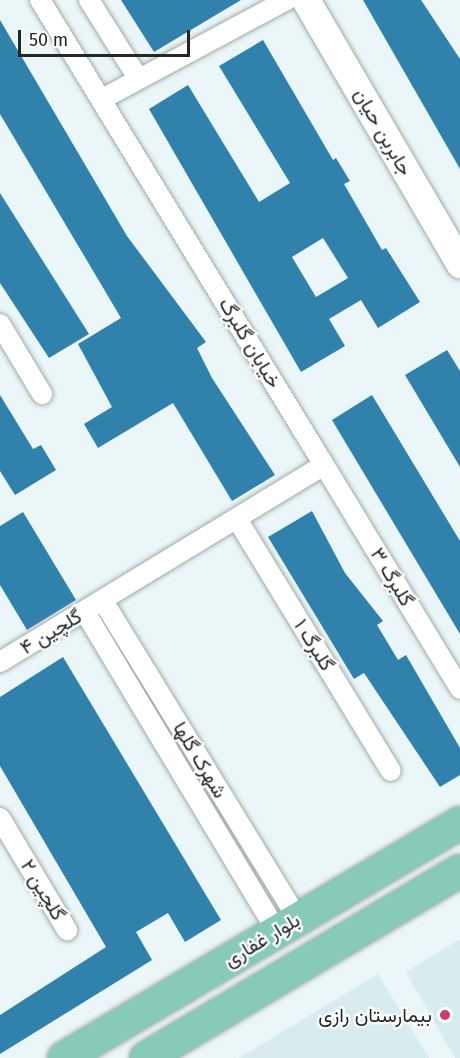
<!DOCTYPE html>
<meta charset="utf-8">
<style>
body{margin:0}
#map{position:relative;width:460px;height:1058px;overflow:hidden;background:#eaf6f7;font-family:"Fira Sans",Vazirmatn,sans-serif}
div>[style]{position:absolute}
[style*='--x']{left:calc(var(--x)*1px);top:calc(var(--y)*1px);width:calc(var(--w)*1px);rotate:calc(var(--a)*1deg)}
.built>*{inset:0;background:#d7ecee}
.building>*{inset:0;background:#3082ad}
.roads{filter:drop-shadow(0 0 2px #a0abac) drop-shadow(0 0 2px #a0abac)}
.street>*{height:20px;margin:-10px;padding:0 10px;transform-origin:10px;border-radius:10px;background:#fff}
.secondary>*{height:28px;margin:-14px;padding:0 14px;transform-origin:14px;border-radius:14px;background:#fff}
.primary>*{height:32px;margin:-16px;padding:0 16px;transform-origin:16px;border-radius:16px;background:#88cab8}
.dots>*{width:16px;height:16px;translate:-50% -50%;box-sizing:border-box;border:3px solid #fff;border-radius:50%}
span{translate:-50% -50%;white-space:nowrap;text-align:center;line-height:1.15;-webkit-text-stroke:4.5px #fff;paint-order:stroke}
.street-label{font-size:20px;color:#232728}
.poi-label{font-size:20px;color:#232728}
.right{translate:-100% -50%;text-align:right}
.scale{position:absolute;left:18px;top:30px;width:172px;height:27px;box-sizing:border-box;border:3px solid #232728;border-top:0;padding-left:8px;font-size:18px;line-height:21px;white-space:nowrap;color:#232728;-webkit-text-stroke:4px #fff;paint-order:stroke}
</style>
<div id="map">
<div class="built">
<div style="clip-path:polygon(460px 939px,460px 1058px,455px 1058px,406px 972px)"></div>
<div style="clip-path:polygon(378px 974px,429px 1058px,239px 1058px)"></div>
</div>
<div class="building">
<div style="clip-path:polygon(121px 0,241px 0,154px 52px)"></div>
<div style="clip-path:polygon(363px 0,421px 0,460px 59px,460px 169px)"></div>
<div style="clip-path:polygon(0 20px,127px 236px,206px 342px,197px 348px,212px 378px,275px 475px,232px 501px,173px 403px,98px 448px,84px 424px,112px 407px,78px 344px,121px 318px,0 114px)"></div>
<div style="clip-path:polygon(evenodd,263px 40px,333px 160px,336px 158px,350px 181px,344px 184px,382px 250px,386px 248px,420px 302px,378px 328px,361px 300px,329px 319px,345px 346px,301px 372px,149px 109px,188px 85px,259px 202px,290px 183px,219px 66px,263px 40px,323px 238px,348px 278px,316px 297px,292px 257px,323px 238px)"></div>
<div style="clip-path:polygon(0 193px,89px 334px,49px 358px,0 283px)"></div>
<div style="clip-path:polygon(447px 350px,460px 371px,460px 467px,405px 375px)"></div>
<div style="clip-path:polygon(0 395px,33px 449px,41px 445px,56px 470px,15px 495px,0 471px)"></div>
<div style="clip-path:polygon(372px 395px,460px 541px,460px 634px,332px 420px)"></div>
<div style="clip-path:polygon(312px 511px,345px 573px,383px 621px,377px 625px,398px 660px,406px 655px,460px 748px,460px 775px,440px 787px,364px 673px,354px 679px,268px 537px)"></div>
<div style="clip-path:polygon(23px 512px,76px 600px,27px 630px,0 585px,0 526px)"></div>
<div style="clip-path:polygon(63px 657px,221px 920px,185px 942px,168px 913px,136px 932px,152px 960px,0 1054px,0 1015px,106px 947px,0 766px,0 697px)"></div>
</div>
<div class="roads">
<div class="street">
<div style="--x:89;--y:0;--w:92;--a:57.9"></div>
<div style="--x:102;--y:99;--w:210;--a:-28.2"></div>
<div style="--x:0;--y:324;--w:82;--a:59"></div>
<div style="--x:324;--y:465;--w:262;--a:58.7"></div>
<div style="--x:237;--y:519;--w:295;--a:58.6"></div>
<div style="--x:103;--y:601;--w:373;--a:58.5"></div>
<div style="--x:85;--y:612;--w:372;--a:59"></div>
<div style="--x:0;--y:662;--w:379;--a:-31.3"></div>
<div style="--x:324;--y:465;--w:545;--a:-121.41"></div>
<div style="--x:0;--y:818;--w:131;--a:59.1"></div>
</div>
<div class="secondary">
<div style="--x:306;--y:0;--w:306;--a:59.7"></div>
</div>
<div class="primary">
<div style="--x:64;--y:1058;--w:460;--a:-30.7"></div>
<div style="--x:146;--y:1058;--w:365;--a:-30.8"></div>
</div>
</div>
<div class="dots">
<div style="left:445px;top:1015px;background:#c93c6b"></div>
</div>
<div class="street-label">
<span style="left:383px;top:132px;rotate:60deg">جابربن حیان</span>
<span style="left:250px;top:343px;rotate:59deg">خیابان گلبرگ</span>
<span style="left:392px;top:577px;rotate:59deg">گلبرگ ۳</span>
<span style="left:51px;top:632px;rotate:-31deg">گلچین ۴</span>
<span style="left:314px;top:645px;rotate:58deg">گلبرگ ۱</span>
<span style="left:200px;top:760px;rotate:59deg">شهرک گلها</span>
<span style="left:43px;top:890px;rotate:59deg">گلچین ۲</span>
<span style="left:262px;top:940px;rotate:-31deg">بلوار غفاری</span>
</div>
<div class="poi-label">
<span class="right" style="left:432px;top:1015px">بیمارستان رازی</span>
</div>
<div class="scale">50 m</div>
</div>
